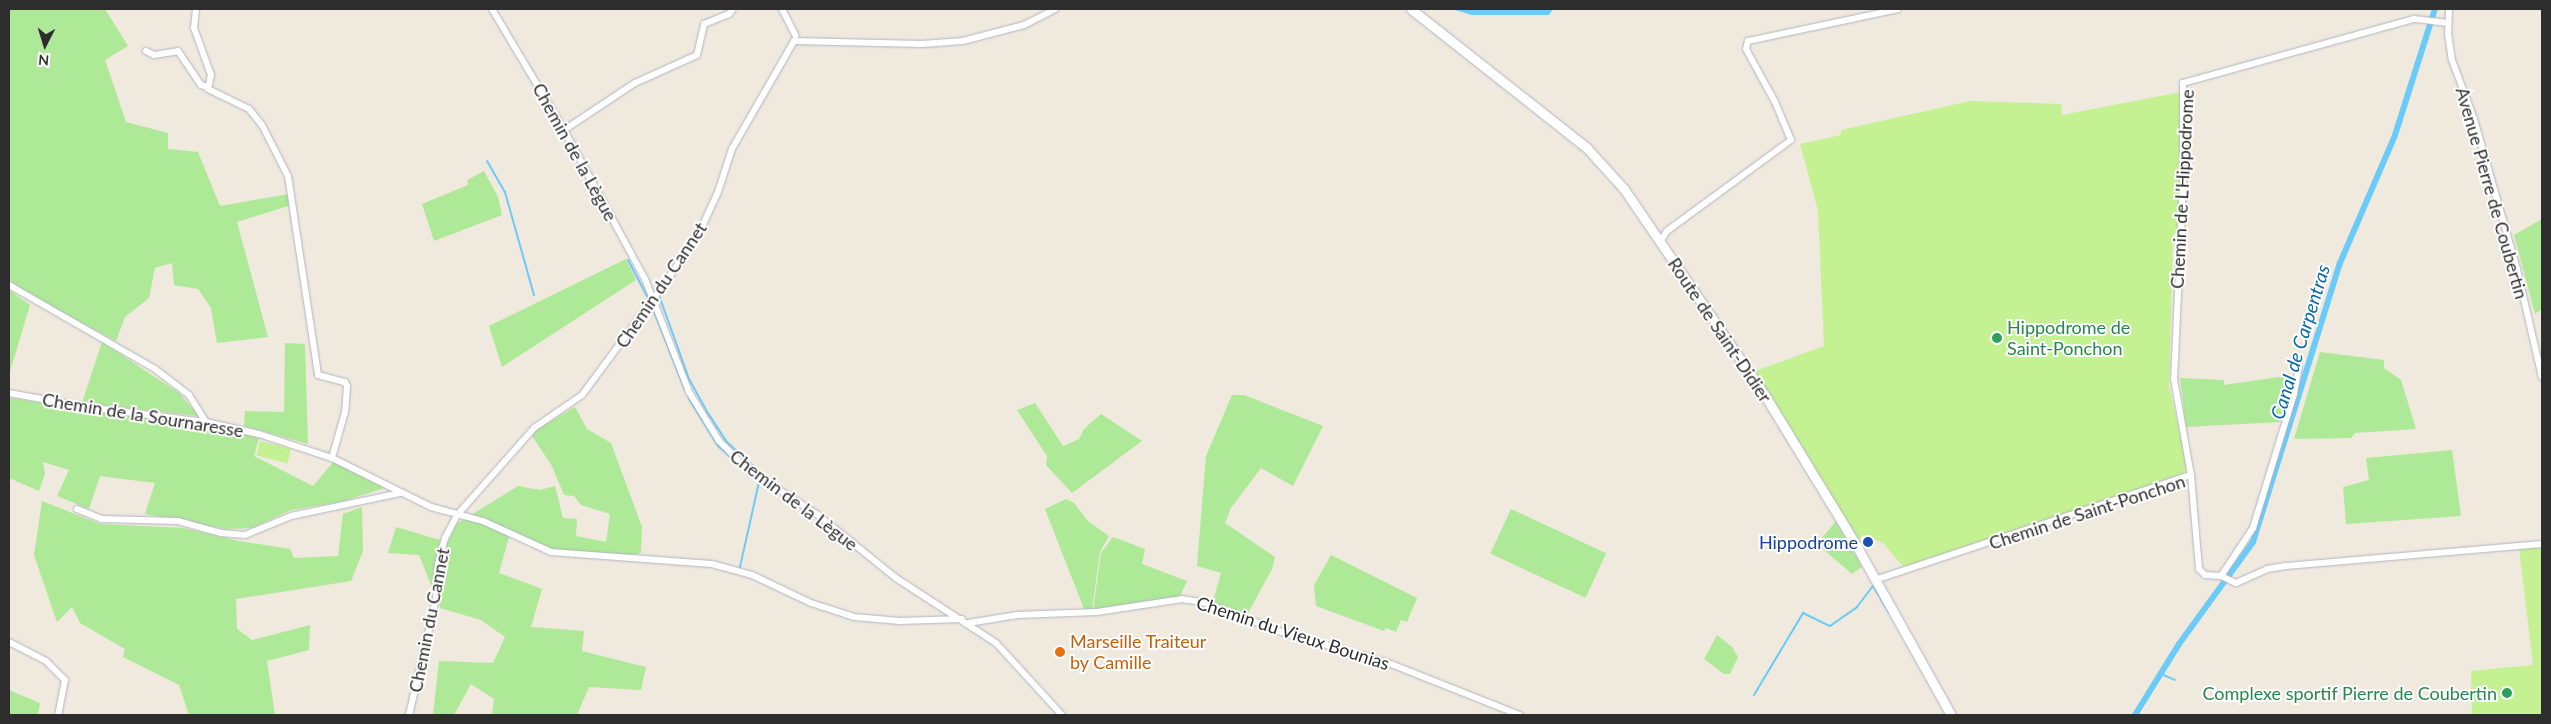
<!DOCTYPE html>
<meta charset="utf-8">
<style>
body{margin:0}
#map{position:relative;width:2551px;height:724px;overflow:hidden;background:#efe9de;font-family:Lato,sans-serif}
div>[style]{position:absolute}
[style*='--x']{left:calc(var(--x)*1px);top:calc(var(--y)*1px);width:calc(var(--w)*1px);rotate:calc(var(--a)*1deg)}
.green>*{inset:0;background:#aee997;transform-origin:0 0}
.pitch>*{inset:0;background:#c4f192;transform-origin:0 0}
.water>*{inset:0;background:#6acbf8}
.stream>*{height:2px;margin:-1px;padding:0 1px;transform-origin:1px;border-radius:1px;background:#6acbf8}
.canal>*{height:6px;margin:-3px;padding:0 3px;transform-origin:3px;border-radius:3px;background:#6acbf8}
.roads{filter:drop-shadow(0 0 1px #b2b4c1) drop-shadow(0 0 1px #b2b4c1)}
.street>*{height:6px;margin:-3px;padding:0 3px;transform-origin:3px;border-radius:3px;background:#fff}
.secondary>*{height:9px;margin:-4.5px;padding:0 4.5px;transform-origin:4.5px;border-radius:4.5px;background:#fff}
.dots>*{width:14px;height:14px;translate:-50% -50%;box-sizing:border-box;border:2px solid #fff;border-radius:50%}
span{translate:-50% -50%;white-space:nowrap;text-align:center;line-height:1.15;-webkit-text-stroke:4px #fff;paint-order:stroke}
.street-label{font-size:18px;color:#2d2d2d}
.leisure-label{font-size:18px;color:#27864d}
.left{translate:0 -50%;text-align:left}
.right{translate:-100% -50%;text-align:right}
.transit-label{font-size:18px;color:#164399}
.food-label{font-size:18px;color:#c56008}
.water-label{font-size:19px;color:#0368aa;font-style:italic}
.frame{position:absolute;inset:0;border:10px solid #2d2d2d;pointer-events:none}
.north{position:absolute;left:20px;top:20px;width:50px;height:50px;-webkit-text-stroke:4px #fff;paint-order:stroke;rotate:185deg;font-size:14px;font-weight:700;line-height:20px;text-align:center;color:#2d2d2d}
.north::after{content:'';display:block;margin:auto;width:18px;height:22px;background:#2d2d2d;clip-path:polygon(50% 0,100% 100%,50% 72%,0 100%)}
</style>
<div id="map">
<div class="green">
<div style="clip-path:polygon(9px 9px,105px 9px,128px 46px,105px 60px,126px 122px,168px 133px,168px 149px,198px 152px,220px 206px,289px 194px,291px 205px,237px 222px,268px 337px,217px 343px,211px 308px,198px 289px,174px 285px,172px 263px,155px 268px,149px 298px,125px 317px,116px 341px,35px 298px,9px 280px)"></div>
<div style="clip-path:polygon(484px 171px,498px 197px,502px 215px,434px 241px,422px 204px,468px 185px,467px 180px)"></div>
<div style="clip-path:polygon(2542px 219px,2542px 309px,2535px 314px,2514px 235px)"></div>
<div style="clip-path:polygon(626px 259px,636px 280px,502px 367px,489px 326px)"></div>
<div style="clip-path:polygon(9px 290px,30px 305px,9px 375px)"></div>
<div style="clip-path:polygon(102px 342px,179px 393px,199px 416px,82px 403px)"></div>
<div style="clip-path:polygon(285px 343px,305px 344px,308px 444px,244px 426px,245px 411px,284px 412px)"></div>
<div style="clip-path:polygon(2320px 352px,2384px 360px,2384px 368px,2401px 380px,2416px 429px,2355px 433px,2351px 438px,2294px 439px)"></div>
<div style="clip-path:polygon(2293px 375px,2280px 422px,2186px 427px,2180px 378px,2224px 380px,2224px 385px)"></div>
<div style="clip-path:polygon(1232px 395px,1244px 395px,1323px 426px,1293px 486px,1261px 468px,1231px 508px,1225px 523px,1275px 557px,1272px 569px,1247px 615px,1213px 602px,1221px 573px,1197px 566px,1206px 456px)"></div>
<div style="clip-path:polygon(9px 398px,210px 427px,259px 438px,254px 456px,313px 486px,334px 461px,385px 488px,340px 502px,291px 510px,252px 528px,226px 529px,145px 514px,155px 483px,100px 476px,89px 509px,57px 496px,69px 470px,43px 462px,45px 474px,39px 491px,9px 478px)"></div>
<div style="clip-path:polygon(1035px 403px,1063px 446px,1079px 439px,1084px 429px,1101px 414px,1142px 441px,1072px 493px,1046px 465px,1047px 456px,1017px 410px)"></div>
<div style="clip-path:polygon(575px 407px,587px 429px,611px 443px,642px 527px,641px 553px,629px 556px,569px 553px,532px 543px,471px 515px,518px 486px,540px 490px,555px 486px,563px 518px,577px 519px,576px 536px,606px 542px,610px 514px,581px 505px,574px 496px,564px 495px,552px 466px,532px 436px,536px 430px)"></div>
<div style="clip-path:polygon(2452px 450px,2461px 516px,2346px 524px,2343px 487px,2369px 480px,2366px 458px)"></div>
<div style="clip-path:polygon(1066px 499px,1074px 503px,1088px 521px,1109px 536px,1100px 552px,1092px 610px,1084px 609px,1045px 509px)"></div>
<div style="clip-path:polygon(42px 501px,100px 524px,183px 528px,239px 541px,290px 549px,294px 558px,338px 556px,343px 514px,362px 507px,363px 551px,351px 581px,236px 599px,237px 629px,252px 640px,310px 625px,309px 650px,267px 661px,275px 715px,189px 715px,179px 685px,123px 657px,125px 649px,80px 623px,72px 607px,57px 622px,34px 555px)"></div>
<div style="left:1511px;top:509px;width:105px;height:49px;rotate:25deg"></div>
<div style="clip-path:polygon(468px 518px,497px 529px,509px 537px,499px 573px,542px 589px,531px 627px,584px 631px,582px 651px,646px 667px,641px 690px,589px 687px,577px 715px,492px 715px,494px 699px,471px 684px,454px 715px,433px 715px,439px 661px,493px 663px,505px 637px,481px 620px,440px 608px,442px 565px,447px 544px,457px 523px)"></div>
<div style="clip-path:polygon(1836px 521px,1862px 567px,1852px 574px,1817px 544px)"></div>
<div style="clip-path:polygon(396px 527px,440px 540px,433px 590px,419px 555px,388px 553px)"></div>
<div style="clip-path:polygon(1113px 537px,1145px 549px,1142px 564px,1187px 581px,1179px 598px,1093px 610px,1101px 553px)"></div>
<div style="clip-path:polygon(1331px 555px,1417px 598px,1407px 622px,1401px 620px,1396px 632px,1386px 628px,1384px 631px,1316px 606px,1314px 585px)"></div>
<div style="clip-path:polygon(1717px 635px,1732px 647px,1738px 657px,1730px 674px,1724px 674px,1704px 659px)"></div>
<div style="clip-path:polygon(9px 690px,40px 703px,38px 715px,9px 715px)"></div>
</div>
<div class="pitch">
<div style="clip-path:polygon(2181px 92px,2182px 147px,2178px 233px,2173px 235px,2169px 386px,2187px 466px,2184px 473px,1906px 570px,1883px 543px,1864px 535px,1858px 539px,1755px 371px,1824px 346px,1818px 211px,1800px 144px,1841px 135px,1841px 130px,1970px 101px,2061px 104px,2062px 115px)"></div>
<div style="left:260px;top:441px;width:32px;height:15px;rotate:14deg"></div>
<div style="clip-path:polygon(2542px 546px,2542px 715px,2472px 715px,2471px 671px,2533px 665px,2519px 548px)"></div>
</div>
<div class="water">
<div style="clip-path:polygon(1452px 9px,1553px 9px,1549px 15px,1472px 15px)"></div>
</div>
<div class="stream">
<div style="--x:487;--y:161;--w:36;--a:60"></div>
<div style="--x:505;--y:192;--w:107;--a:74.3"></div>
<div style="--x:628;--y:260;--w:45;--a:62.3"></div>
<div style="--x:660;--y:298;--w:86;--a:70.3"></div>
<div style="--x:689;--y:379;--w:35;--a:61"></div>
<div style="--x:706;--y:410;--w:38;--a:57"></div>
<div style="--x:727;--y:442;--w:47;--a:42.4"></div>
<div style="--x:653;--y:309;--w:87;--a:68.4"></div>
<div style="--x:689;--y:399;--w:55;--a:58.3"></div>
<div style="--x:718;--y:446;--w:55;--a:41.3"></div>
<div style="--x:759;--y:482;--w:87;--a:102.6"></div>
<div style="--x:2161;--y:674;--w:15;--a:23"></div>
<div style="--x:1754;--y:695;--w:96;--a:-59.1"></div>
<div style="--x:1803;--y:613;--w:30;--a:26"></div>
<div style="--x:1830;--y:626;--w:33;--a:-35"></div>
<div style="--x:1857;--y:607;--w:26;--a:-53"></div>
<div style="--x:1873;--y:586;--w:31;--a:59"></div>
</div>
<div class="canal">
<div style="--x:2135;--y:715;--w:84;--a:-58.2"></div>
<div style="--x:2179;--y:644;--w:126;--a:-54"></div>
<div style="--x:2253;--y:542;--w:292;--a:-72.7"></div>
<div style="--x:2340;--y:263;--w:139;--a:-66.7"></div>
<div style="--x:2395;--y:135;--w:132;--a:-72.4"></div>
</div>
<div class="roads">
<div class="street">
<div style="--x:196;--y:9;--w:19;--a:96"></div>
<div style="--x:194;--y:28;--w:50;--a:70.1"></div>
<div style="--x:211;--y:75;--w:14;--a:102"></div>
<div style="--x:208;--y:89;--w:46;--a:26"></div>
<div style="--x:249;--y:109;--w:21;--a:51"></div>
<div style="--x:262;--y:125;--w:57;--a:63"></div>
<div style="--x:288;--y:176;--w:201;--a:81.4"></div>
<div style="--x:318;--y:375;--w:28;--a:15"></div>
<div style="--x:345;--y:382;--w:4;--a:63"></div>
<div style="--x:347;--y:386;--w:26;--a:94"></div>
<div style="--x:345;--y:412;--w:48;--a:105.8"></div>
<div style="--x:492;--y:9;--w:141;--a:59.2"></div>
<div style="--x:564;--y:130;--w:170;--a:61.5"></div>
<div style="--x:645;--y:279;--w:121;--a:68.7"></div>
<div style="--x:689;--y:392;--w:57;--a:58.5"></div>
<div style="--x:719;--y:441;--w:40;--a:45"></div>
<div style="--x:747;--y:469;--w:85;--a:32.9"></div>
<div style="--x:818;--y:515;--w:100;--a:38.9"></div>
<div style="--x:896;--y:578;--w:119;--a:33"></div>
<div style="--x:996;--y:643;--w:98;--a:47.5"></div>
<div style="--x:782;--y:9;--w:30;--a:63"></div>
<div style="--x:2449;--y:9;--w:24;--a:92"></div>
<div style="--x:2448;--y:33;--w:27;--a:82"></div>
<div style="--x:2452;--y:60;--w:63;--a:69.6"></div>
<div style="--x:2474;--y:119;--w:156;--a:74"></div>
<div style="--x:2517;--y:269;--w:111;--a:77"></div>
<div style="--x:2448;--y:23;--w:34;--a:-173"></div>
<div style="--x:2414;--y:19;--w:240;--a:164.5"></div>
<div style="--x:2183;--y:83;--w:99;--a:90"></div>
<div style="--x:2183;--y:182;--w:197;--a:92.6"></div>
<div style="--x:2174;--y:379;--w:97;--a:80"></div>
<div style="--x:2191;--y:475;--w:94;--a:85.1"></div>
<div style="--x:2199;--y:569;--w:8;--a:45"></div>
<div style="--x:2205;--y:575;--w:16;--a:4"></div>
<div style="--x:2221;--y:576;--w:17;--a:25"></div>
<div style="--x:2236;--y:583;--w:34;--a:-24"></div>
<div style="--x:2267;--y:569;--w:19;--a:-9"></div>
<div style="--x:2286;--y:566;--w:257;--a:-4.9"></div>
<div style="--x:146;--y:51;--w:9;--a:27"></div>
<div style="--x:154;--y:55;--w:24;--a:-9"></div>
<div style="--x:178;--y:51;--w:41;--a:55.9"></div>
<div style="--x:201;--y:85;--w:7;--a:16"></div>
<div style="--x:564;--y:130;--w:85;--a:-33.5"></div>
<div style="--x:635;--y:83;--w:68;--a:-24.3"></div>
<div style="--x:697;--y:55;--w:32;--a:-77"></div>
<div style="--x:704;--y:24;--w:27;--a:-22"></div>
<div style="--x:729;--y:14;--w:6;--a:-51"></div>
<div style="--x:1660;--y:242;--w:13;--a:-58"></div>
<div style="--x:1667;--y:231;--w:154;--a:-36.3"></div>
<div style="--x:1791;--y:140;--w:41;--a:-112.8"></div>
<div style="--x:1775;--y:102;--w:60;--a:-118.7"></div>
<div style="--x:1746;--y:49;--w:8;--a:-76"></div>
<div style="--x:1748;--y:41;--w:153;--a:-12"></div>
<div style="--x:9;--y:285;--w:168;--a:29.9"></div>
<div style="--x:155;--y:369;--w:43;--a:37.4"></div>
<div style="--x:189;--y:395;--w:32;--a:58"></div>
<div style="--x:9;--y:393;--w:78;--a:10.3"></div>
<div style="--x:86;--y:407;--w:121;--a:7.1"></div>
<div style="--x:206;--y:422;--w:54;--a:12.8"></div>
<div style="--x:259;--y:434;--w:77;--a:18.2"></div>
<div style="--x:332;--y:458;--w:110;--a:26.3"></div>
<div style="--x:431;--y:507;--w:54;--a:15.1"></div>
<div style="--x:483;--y:521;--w:75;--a:24.5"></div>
<div style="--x:551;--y:552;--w:161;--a:4.3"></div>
<div style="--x:712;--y:564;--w:41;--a:15.4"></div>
<div style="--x:752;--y:575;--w:65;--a:25.4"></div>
<div style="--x:811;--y:603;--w:45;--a:18"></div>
<div style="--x:854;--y:617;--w:46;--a:5"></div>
<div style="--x:900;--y:621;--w:62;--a:-1.8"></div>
<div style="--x:77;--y:509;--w:27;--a:22"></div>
<div style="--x:102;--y:519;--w:76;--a:1.5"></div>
<div style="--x:178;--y:521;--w:45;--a:15.6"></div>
<div style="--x:221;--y:533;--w:24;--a:5"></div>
<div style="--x:245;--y:535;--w:50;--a:-22.4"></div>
<div style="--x:291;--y:516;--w:111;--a:-11.9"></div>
<div style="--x:2221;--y:576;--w:58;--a:-56.3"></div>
<div style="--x:2253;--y:528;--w:140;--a:-73"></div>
<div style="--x:2294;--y:394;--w:27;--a:-80"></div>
<div style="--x:2299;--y:367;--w:8;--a:-120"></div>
<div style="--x:1875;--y:580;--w:333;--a:-18.4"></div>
<div style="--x:968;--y:623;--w:50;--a:-9.3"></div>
<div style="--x:1017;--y:615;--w:80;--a:-2.1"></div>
<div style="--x:1097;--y:612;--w:86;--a:-8.7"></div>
<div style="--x:1182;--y:599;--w:20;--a:9"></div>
<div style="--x:1202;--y:602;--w:85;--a:20.6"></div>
<div style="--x:1282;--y:632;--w:114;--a:16.4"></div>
<div style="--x:1391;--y:664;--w:139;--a:21.6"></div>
<div style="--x:9;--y:642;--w:42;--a:27.2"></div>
<div style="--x:46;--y:661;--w:27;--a:45"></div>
<div style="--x:65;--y:680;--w:36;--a:101"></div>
<div style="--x:409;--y:715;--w:119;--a:-76.9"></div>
<div style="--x:436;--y:599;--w:35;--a:-87"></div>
<div style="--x:438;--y:564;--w:27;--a:-75"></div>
<div style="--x:445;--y:538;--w:27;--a:-62"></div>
<div style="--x:458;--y:514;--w:115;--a:-48.5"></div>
<div style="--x:534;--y:428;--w:58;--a:-34.5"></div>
<div style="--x:582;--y:395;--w:141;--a:-53.4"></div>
<div style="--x:666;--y:282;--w:61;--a:-56.3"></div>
<div style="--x:700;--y:231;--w:43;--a:-65.2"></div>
<div style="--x:718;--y:192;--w:45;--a:-72"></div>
<div style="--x:732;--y:149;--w:125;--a:-60.1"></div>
<div style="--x:794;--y:41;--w:128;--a:1.3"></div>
<div style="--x:922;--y:44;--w:41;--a:-4.2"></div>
<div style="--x:963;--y:41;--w:63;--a:-14.7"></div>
<div style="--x:1024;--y:25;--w:35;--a:-27"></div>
</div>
<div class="secondary">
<div style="--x:1411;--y:9;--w:224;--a:38.3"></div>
<div style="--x:1587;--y:148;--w:55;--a:47.9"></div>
<div style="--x:1624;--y:189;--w:254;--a:55.7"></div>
<div style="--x:1767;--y:399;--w:171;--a:58.6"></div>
<div style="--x:1856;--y:545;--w:195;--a:60.8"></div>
</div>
</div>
<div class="dots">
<div style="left:1997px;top:338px;background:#2e9e5b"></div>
<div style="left:1868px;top:542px;background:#1a4fb4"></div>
<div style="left:1060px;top:652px;background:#e8710a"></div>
<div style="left:2507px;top:693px;background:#2e9e5b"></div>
</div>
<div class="street-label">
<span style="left:575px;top:152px;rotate:61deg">Chemin de la Lègue</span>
<span style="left:2182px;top:189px;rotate:-87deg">Chemin de L'Hippodrome</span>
<span style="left:2492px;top:193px;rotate:74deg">Avenue Pierre de Coubertin</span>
<span style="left:661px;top:285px;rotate:-56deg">Chemin du Cannet</span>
<span style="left:1720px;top:330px;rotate:56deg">Route de Saint-Didier</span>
<span style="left:143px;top:415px;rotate:9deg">Chemin de la Sournaresse</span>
<span style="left:794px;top:500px;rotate:37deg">Chemin de la Lègue</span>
<span style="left:2087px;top:512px;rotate:-18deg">Chemin de Saint-Ponchon</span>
<span style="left:429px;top:620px;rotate:-79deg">Chemin du Cannet</span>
<span style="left:1293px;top:633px;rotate:18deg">Chemin du Vieux Bounias</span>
</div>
<div class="leisure-label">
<span class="left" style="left:2007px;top:338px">Hippodrome de<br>Saint-Ponchon</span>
<span class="right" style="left:2497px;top:693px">Complexe sportif Pierre de Coubertin</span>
</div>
<div class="transit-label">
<span class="right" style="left:1858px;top:542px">Hippodrome</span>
</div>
<div class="food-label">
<span class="left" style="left:1070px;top:652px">Marseille Traiteur<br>by Camille</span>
</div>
<div class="water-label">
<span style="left:2300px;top:342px;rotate:-73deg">Canal de Carpentras</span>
</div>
<div class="frame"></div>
<div class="north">N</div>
</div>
